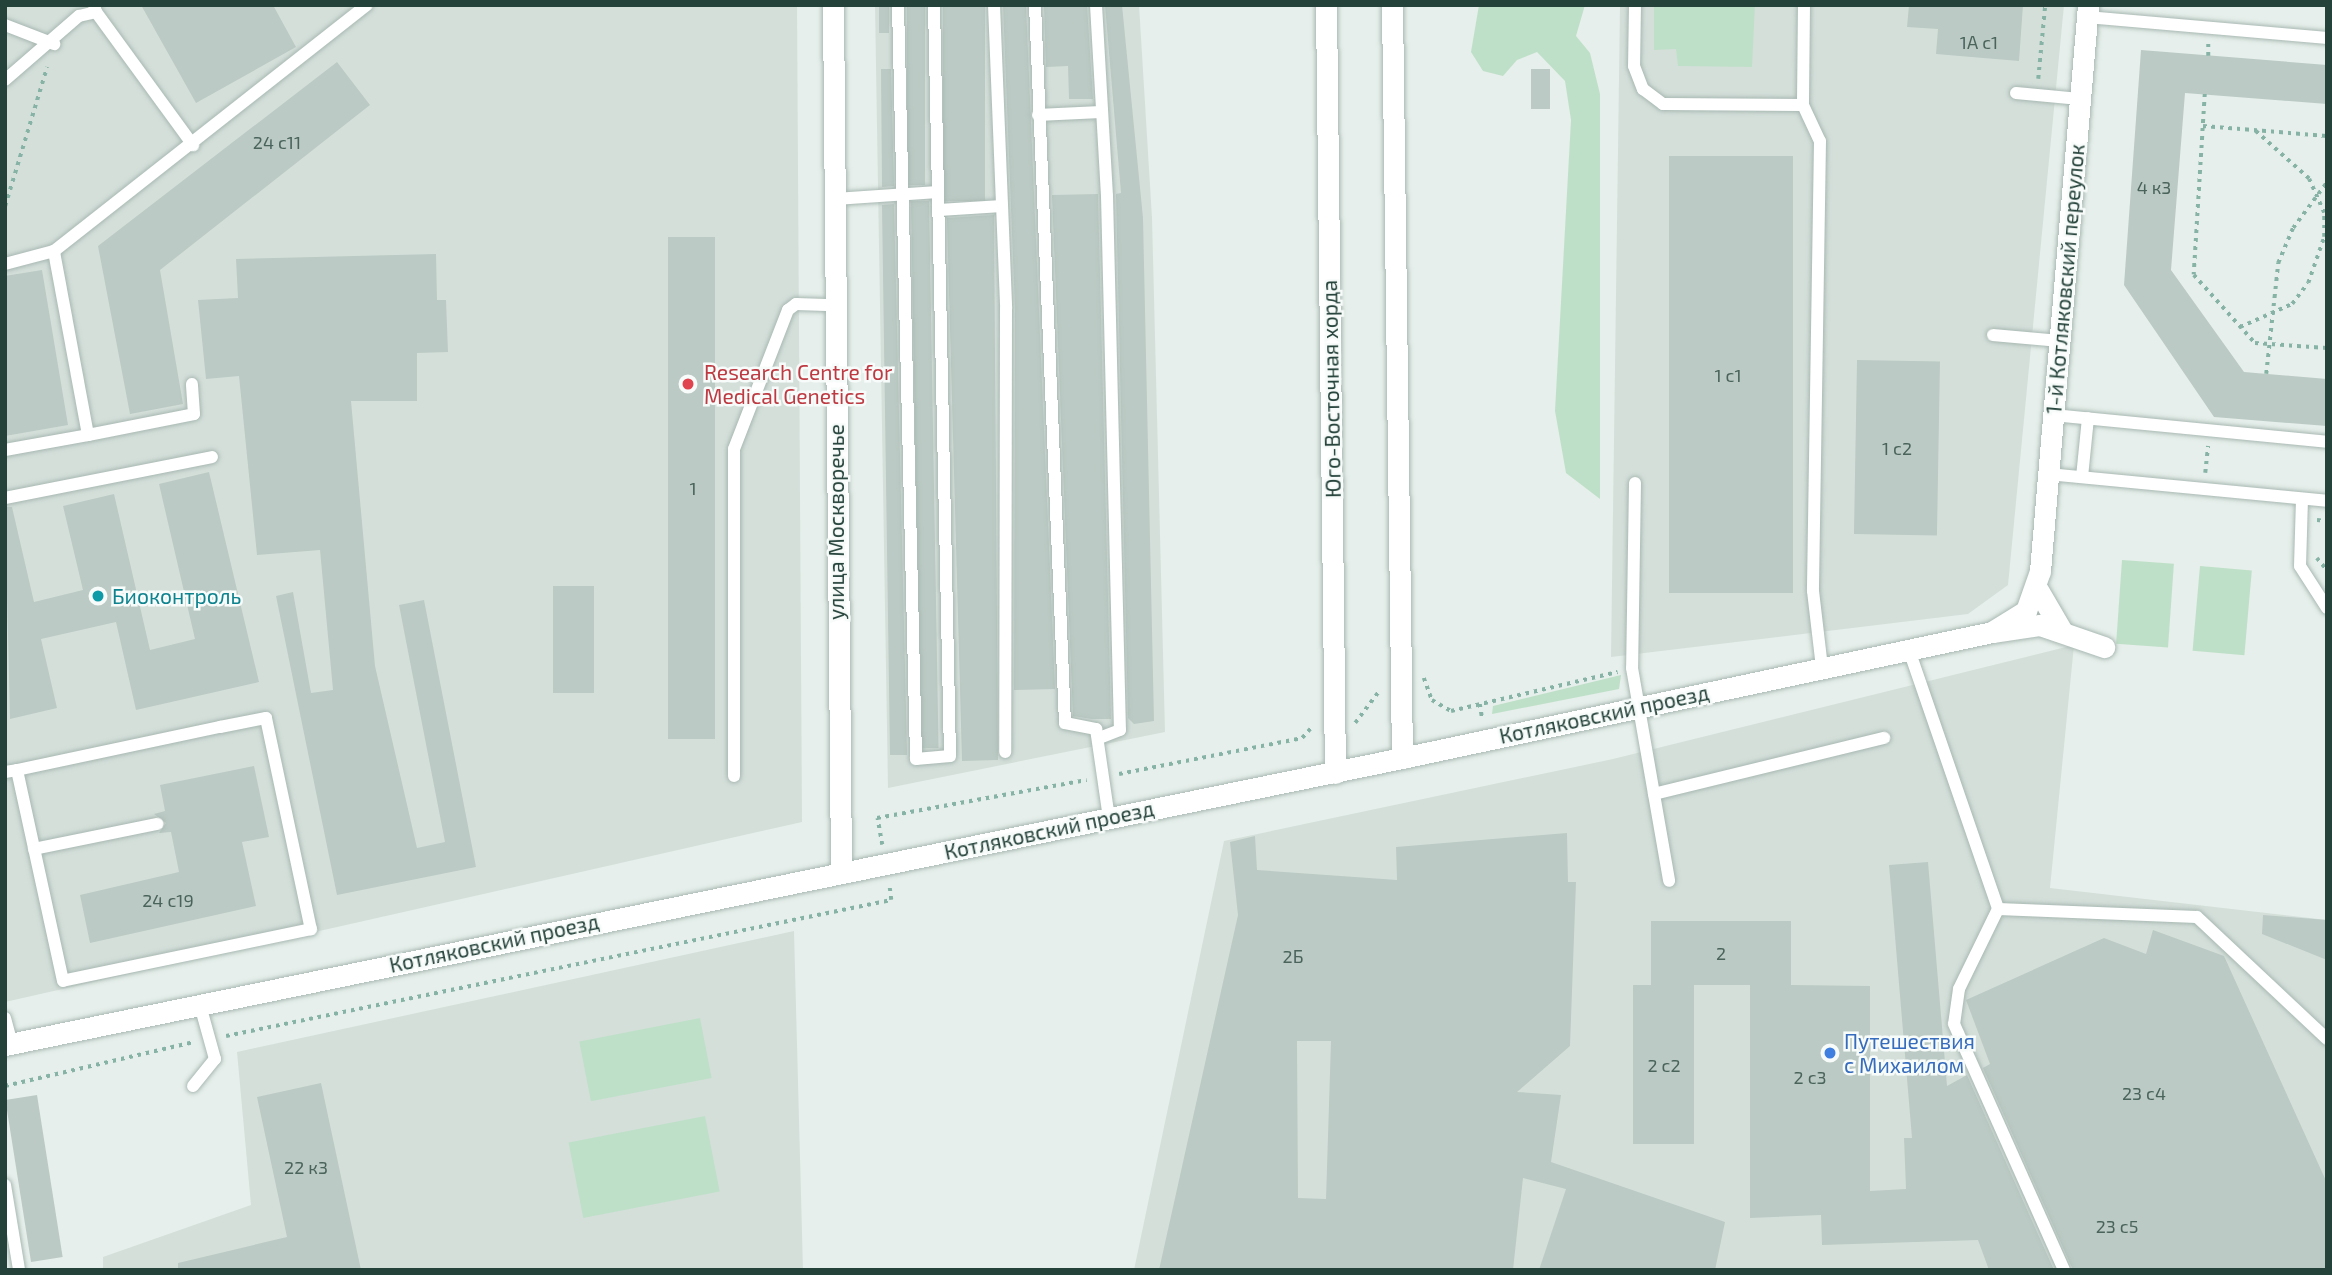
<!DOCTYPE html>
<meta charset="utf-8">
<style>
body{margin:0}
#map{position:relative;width:2332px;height:1275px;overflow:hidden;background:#e6efeb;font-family:"Exo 2",sans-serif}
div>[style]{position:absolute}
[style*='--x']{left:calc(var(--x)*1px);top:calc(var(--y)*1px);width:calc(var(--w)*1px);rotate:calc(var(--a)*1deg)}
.built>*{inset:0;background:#d4dfda}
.green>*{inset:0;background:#bfe0c8;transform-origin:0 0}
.building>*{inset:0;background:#bbcac4;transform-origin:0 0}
.path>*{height:3.5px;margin-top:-1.75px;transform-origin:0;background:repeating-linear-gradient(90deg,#86b3a5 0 3.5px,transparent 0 8.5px)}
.roads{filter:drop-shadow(0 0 2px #a8b8b2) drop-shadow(0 0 2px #a8b8b2)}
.service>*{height:12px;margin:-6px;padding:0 6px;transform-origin:6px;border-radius:6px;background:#fff}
.minor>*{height:21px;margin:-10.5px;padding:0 10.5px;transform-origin:10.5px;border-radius:10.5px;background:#fff}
.tertiary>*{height:21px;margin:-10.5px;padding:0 10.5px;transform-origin:10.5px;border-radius:10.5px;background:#fff}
.secondary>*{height:21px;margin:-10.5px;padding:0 10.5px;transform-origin:10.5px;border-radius:10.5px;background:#fff}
.dots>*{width:19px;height:19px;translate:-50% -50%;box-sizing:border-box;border:4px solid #f7fbf9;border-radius:50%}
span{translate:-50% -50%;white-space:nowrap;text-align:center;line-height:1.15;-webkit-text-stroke:5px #f7fbf9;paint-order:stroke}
.number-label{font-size:18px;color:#4a645c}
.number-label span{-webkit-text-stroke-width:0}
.street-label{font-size:21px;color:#24423a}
.health-label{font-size:21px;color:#be3a42}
.left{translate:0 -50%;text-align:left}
.culture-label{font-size:21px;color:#0d838f}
.shop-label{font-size:21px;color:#366cbe}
.frame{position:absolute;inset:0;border:7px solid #24423a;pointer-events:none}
</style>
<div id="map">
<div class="built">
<div style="clip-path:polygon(5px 5px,797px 5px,802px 822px,5px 1002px)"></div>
<div style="clip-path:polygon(875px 5px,1139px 5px,1152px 218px,1165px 732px,888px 788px)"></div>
<div style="clip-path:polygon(1620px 5px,2064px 5px,2008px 585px,1968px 614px,1611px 657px)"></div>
<div style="clip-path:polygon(2074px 645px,2050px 888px,2327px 920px,2327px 1270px,1134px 1270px,1224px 841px,1613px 759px)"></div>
<div style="clip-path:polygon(794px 931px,803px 1270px,103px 1270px,103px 1257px,251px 1205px,237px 1052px)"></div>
</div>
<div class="green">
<div style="clip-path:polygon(1479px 5px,1585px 5px,1576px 36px,1590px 53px,1600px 94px,1600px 499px,1566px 473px,1555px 411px,1571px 120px,1565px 81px,1537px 52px,1517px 60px,1503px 76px,1483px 71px,1471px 52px)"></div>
<div style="clip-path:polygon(1654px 5px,1755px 5px,1752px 67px,1678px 66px,1676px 49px,1654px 50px)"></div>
<div style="left:2122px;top:560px;width:52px;height:84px;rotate:4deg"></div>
<div style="left:2200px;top:566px;width:52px;height:85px;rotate:5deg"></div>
<div style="clip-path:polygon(1621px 675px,1619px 689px,1492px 714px,1493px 706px)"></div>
<div style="left:700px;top:1018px;width:61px;height:123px;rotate:79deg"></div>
<div style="left:705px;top:1116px;width:77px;height:139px;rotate:79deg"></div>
</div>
<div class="building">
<div style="clip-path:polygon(141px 5px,273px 5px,296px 47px,196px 103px)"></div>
<div style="left:879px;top:5px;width:10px;height:28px"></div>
<div style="left:907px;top:5px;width:18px;height:180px"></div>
<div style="left:943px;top:5px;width:42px;height:196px"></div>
<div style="clip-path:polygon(1003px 5px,1026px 5px,1055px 689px,1014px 690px,1015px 309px)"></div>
<div style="clip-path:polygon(1044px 5px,1087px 5px,1093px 99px,1069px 99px,1068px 66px,1046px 67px)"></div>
<div style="clip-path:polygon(1105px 5px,1122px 5px,1143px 218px,1154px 721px,1134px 724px,1128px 718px,1116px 194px,1121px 193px)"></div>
<div style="clip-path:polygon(1909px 5px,2023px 5px,2019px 61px,1936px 54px,1938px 29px,1907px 27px)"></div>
<div style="clip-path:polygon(2141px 50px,2327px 65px,2327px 104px,2185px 93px,2171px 270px,2244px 372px,2327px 379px,2327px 426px,2214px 417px,2124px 285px)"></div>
<div style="clip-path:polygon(337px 62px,370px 105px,160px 270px,183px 404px,130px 414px,98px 246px)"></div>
<div style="clip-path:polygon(881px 69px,891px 69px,894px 186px,882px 187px)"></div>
<div style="left:1531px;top:69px;width:19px;height:40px"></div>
<div style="left:1669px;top:156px;width:124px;height:437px"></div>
<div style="clip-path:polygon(1098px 194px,1111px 719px,1092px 719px,1073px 716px,1052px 195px)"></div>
<div style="left:929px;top:201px;width:547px;height:18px;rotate:89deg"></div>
<div style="clip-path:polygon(894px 204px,907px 752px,907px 755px,890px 755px,882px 205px)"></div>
<div style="clip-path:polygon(994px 215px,998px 760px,962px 761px,947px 218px)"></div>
<div style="left:668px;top:237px;width:47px;height:502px"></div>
<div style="clip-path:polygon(436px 254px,437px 300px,446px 300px,448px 352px,417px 353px,417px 401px,351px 401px,375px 666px,417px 848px,445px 842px,399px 605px,424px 600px,476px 867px,337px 895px,276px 596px,293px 592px,311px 693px,333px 690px,320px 550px,257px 555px,239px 376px,206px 379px,198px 300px,238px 298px,236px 259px)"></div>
<div style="clip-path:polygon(42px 270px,68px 425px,5px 436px,5px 276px)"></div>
<div style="left:1857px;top:360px;width:83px;height:174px;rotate:1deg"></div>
<div style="clip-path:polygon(209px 472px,259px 682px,136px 710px,116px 622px,41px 639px,57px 708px,10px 719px,5px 507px,12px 507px,34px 602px,83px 590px,63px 506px,114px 494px,150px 650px,195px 639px,159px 484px)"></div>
<div style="left:553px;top:586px;width:41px;height:107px"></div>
<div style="clip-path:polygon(254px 766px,269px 837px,242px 842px,256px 906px,90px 943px,80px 895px,179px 872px,171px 832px,159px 833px,166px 823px,154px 814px,165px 811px,160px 785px)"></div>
<div style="clip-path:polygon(evenodd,1567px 833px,1568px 882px,1576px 882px,1570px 1046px,1517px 1092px,1561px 1095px,1551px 1162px,1725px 1222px,1715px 1270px,1539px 1270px,1566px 1189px,1523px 1178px,1513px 1270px,1159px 1270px,1238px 915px,1230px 842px,1255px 836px,1257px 870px,1397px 880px,1396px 847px,1567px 833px,1297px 1041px,1331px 1041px,1326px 1199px,1298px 1198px,1297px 1041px)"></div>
<div style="clip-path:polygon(1928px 862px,1947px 1086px,1967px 1075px,2054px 1270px,1989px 1270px,1978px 1240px,1822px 1245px,1821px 1215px,1750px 1218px,1750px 985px,1694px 985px,1694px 1144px,1633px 1144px,1633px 985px,1651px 985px,1651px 921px,1791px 921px,1791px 985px,1870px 986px,1870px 1191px,1906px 1189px,1904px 1138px,1912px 1138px,1889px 865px)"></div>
<div style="clip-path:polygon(2263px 915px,2327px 920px,2327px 960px,2262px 934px)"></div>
<div style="clip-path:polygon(2153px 930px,2224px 956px,2327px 1183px,2327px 1270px,2073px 1270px,1983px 1068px,1990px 1064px,1966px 1000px,2104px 938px,2146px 954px)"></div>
<div style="clip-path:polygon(321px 1083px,361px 1270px,178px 1270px,178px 1263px,287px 1237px,257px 1097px)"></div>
<div style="left:37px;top:1095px;width:164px;height:32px;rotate:81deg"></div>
</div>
<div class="path">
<div style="--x:2208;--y:56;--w:13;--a:-90"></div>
<div style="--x:2038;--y:79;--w:74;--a:-84.6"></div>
<div style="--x:2205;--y:94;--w:181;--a:93.5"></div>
<div style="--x:2194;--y:275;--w:91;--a:48.1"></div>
<div style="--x:2255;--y:343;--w:72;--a:4"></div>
<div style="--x:2203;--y:126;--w:124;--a:4.6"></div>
<div style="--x:5;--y:206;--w:145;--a:-73.2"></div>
<div style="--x:2240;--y:327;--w:57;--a:-23.9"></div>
<div style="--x:2292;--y:304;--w:26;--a:-53"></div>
<div style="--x:2308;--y:283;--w:49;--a:-70.8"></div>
<div style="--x:2324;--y:237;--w:24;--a:-90"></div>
<div style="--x:2324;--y:213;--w:37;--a:-114"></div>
<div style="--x:2309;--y:179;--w:74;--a:-138.3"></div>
<div style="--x:2266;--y:374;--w:112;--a:-83.8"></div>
<div style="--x:2278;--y:263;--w:38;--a:-67"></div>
<div style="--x:2293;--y:228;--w:57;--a:-53.5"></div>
<div style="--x:2205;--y:473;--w:27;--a:-84"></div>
<div style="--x:2317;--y:520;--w:10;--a:6"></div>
<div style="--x:2317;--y:558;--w:16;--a:50"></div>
<div style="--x:1424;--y:678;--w:23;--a:70"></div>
<div style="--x:1432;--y:700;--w:22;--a:30"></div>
<div style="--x:1451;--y:711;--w:171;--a:-13.2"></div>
<div style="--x:1480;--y:704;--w:13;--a:81"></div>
<div style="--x:1355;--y:723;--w:40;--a:-53"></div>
<div style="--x:1119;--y:774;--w:187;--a:-11.1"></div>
<div style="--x:1302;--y:738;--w:15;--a:-48"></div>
<div style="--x:882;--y:845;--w:27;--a:-100"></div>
<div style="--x:877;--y:818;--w:213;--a:-10.3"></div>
<div style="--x:226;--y:1036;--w:679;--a:-11.56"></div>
<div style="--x:891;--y:900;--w:16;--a:-97"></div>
<div style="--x:5;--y:1086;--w:194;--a:-13.1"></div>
</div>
<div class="roads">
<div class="service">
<div style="--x:898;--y:5;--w:754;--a:88.63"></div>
<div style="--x:916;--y:759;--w:34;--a:-5"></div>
<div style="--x:950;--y:756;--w:751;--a:-91.22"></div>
<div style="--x:994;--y:5;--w:304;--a:87.7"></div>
<div style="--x:1006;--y:309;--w:443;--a:90.1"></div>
<div style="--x:1035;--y:5;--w:719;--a:87.61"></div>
<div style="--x:1065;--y:723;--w:32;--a:11"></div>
<div style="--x:1096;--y:729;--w:90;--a:81.7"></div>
<div style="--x:1096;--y:5;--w:191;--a:86.7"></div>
<div style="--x:1107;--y:196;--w:534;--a:88.61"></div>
<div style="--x:1120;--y:730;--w:22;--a:159"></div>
<div style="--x:1635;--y:5;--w:61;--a:90.9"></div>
<div style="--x:1634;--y:66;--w:25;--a:69"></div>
<div style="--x:1643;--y:89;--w:25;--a:37"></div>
<div style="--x:1663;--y:104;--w:140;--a:0.4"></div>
<div style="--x:1804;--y:5;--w:100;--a:90.6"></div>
<div style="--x:1803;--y:105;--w:40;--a:65"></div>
<div style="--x:1820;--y:141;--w:450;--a:90.9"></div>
<div style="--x:1813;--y:591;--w:78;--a:83.3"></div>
<div style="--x:96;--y:12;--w:165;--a:53.9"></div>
<div style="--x:2087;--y:17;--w:241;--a:5"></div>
<div style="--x:5;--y:25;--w:53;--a:21.2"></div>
<div style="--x:5;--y:80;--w:98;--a:-40.9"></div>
<div style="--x:79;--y:16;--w:17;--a:-13"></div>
<div style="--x:96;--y:12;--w:7;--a:-106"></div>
<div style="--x:2016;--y:93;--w:64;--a:5.4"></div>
<div style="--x:1038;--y:115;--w:62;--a:-2.8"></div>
<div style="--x:835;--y:199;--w:103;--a:-3.9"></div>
<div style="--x:939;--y:210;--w:63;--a:-3.6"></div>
<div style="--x:5;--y:264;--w:51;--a:-14.9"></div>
<div style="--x:54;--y:251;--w:398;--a:-38.2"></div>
<div style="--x:1993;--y:335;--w:67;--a:5.1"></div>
<div style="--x:2053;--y:415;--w:275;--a:5.6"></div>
<div style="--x:88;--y:435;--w:108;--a:-11.2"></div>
<div style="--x:194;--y:414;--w:30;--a:-94"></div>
<div style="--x:5;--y:450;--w:84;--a:-10.2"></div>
<div style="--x:88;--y:435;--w:187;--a:-100.5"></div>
<div style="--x:2048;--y:474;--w:280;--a:5.5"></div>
<div style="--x:2082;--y:477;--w:59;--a:-84.2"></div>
<div style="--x:1635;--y:483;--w:185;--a:90.9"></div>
<div style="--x:1632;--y:668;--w:216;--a:80.1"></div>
<div style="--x:5;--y:498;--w:211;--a:-11.2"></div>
<div style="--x:2302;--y:499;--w:67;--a:91.7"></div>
<div style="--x:2300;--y:566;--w:50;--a:57.3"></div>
<div style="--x:1909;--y:650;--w:274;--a:71"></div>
<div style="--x:1998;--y:909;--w:89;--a:116"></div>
<div style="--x:1959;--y:989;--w:35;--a:98"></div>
<div style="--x:1954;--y:1024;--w:269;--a:65.9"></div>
<div style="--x:5;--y:772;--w:12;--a:-9"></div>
<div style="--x:17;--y:770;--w:208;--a:-12"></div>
<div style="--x:220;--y:727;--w:47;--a:-11.1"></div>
<div style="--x:266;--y:718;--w:216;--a:78"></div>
<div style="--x:311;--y:929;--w:253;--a:168.2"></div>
<div style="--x:63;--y:981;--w:216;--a:-102.3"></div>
<div style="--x:734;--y:776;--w:327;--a:-90"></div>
<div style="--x:734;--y:449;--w:149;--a:-68.8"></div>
<div style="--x:788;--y:310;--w:10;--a:-37"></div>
<div style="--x:796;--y:304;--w:38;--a:2"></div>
<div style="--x:1654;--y:794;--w:237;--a:-13.7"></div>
<div style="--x:34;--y:849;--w:126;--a:-11.5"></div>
<div style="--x:1998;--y:909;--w:199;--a:2.3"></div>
<div style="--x:2197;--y:917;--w:178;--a:43.2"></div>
<div style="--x:5;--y:1018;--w:27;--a:75"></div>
<div style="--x:193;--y:1086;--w:35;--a:-51"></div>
<div style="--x:215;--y:1059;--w:56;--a:-105.5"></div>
<div style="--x:5;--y:1185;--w:86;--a:80.6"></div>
</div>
<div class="minor">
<div style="--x:2038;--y:590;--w:48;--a:59.7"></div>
<div style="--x:1992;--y:632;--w:49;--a:-8.3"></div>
<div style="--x:2040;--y:625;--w:68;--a:19"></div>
</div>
<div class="tertiary">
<div style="--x:1402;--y:758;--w:603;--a:-12.05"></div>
<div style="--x:1992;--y:632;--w:40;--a:-32"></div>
<div style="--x:2026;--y:611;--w:42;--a:-70.7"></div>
<div style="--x:2040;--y:571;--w:568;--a:-85.15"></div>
</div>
<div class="secondary">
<div style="--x:833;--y:5;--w:866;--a:89.47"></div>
<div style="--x:1326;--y:5;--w:768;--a:89.33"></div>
<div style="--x:5;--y:1045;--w:1426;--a:-11.61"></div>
<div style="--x:1402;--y:758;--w:753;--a:-90.76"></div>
</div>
</div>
<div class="dots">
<div style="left:688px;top:384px;background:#e0444e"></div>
<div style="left:98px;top:596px;background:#0f9aa8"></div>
<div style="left:1830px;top:1053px;background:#3f7fe0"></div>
</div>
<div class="number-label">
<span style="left:1979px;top:42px">1А с1</span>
<span style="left:277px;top:142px">24 с11</span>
<span style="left:2154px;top:187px">4 к3</span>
<span style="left:1728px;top:375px">1 с1</span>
<span style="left:1897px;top:448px">1 с2</span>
<span style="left:693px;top:488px">1</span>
<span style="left:168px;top:900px">24 с19</span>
<span style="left:1721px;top:953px">2</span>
<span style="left:1293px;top:956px">2Б</span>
<span style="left:1664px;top:1065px">2 с2</span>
<span style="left:1810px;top:1077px">2 с3</span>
<span style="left:2144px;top:1093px">23 с4</span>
<span style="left:306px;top:1167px">22 к3</span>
<span style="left:2117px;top:1226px">23 с5</span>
</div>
<div class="street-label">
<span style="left:2065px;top:279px;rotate:-85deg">1-й Котляковский переулок</span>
<span style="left:1331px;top:389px;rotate:-91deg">Юго-Восточная хорда</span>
<span style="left:836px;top:522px;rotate:-90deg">улица Москворечье</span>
<span style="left:1604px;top:714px;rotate:-12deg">Котляковский проезд</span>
<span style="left:1049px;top:830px;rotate:-12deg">Котляковский проезд</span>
<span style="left:494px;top:943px;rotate:-12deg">Котляковский проезд</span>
</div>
<div class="health-label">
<span class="left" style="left:704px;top:384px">Research Centre for<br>Medical Genetics</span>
</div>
<div class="culture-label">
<span class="left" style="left:112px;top:596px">Биоконтроль</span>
</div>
<div class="shop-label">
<span class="left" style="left:1844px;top:1053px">Путешествия<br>с Михаилом</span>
</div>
<div class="frame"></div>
</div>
